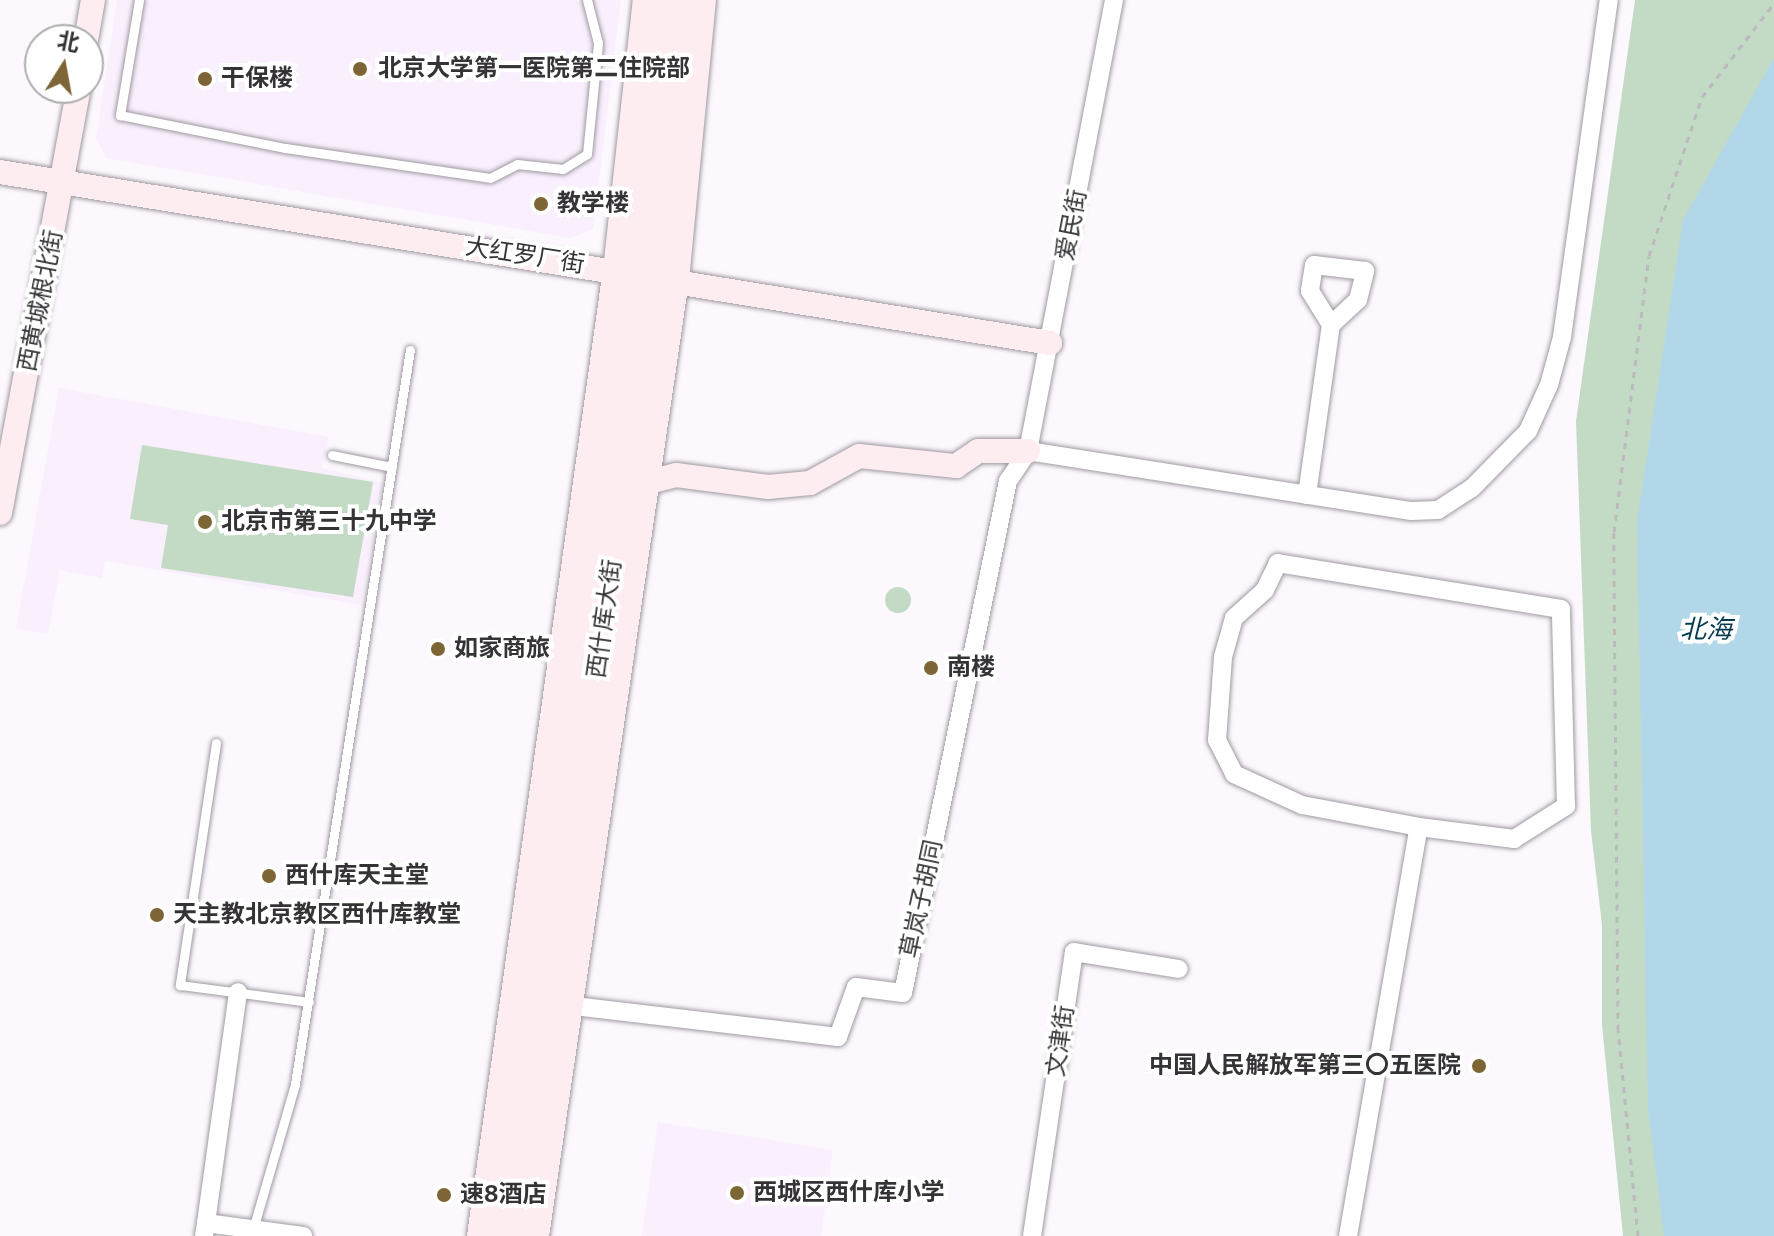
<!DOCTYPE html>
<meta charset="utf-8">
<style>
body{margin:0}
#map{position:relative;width:1774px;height:1236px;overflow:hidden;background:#fcf8fe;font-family:Bitter,"Noto Sans SC",serif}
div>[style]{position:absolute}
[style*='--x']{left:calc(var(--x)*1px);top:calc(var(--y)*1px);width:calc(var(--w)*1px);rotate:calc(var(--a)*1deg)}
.built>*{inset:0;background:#f9effd}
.green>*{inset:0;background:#c3dbc5}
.round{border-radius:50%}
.water>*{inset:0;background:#b1d7e9}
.path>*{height:3px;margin-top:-1.5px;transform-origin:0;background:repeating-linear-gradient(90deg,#bdbabf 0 6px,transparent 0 12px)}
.roads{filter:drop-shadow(0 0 2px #9f9aa1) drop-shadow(0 0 2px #9f9aa1)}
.lane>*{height:9px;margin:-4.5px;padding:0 4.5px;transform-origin:4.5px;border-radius:4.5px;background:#fff}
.street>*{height:18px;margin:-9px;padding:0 9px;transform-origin:9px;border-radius:9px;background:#fff}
.secondary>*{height:24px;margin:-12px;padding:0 12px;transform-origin:12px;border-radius:12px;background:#fdecf0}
.dots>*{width:22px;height:22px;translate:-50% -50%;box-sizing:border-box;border:4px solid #fff;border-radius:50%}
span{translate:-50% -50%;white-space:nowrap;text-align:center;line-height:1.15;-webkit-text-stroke:8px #fff;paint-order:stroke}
.poi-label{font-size:24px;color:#353336;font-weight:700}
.left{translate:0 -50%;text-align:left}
.right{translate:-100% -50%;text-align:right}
.street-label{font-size:24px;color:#353336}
.water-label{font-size:26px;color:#053b4e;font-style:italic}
.north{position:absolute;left:24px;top:24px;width:80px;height:80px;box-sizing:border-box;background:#fff;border:2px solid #aeadaf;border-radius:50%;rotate:11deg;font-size:22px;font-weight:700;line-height:32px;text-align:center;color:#353336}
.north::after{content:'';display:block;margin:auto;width:28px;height:36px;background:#7d6535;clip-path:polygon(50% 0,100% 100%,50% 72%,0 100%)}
</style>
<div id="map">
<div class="built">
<div style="clip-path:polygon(117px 0,621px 0,593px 229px,571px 238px,106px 158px,96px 138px)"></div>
<div style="clip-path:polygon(59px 388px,329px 437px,322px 468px,383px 483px,362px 605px,105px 561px,102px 578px,60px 570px,48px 634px,16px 629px)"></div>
<div style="clip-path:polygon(658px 1122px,833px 1150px,821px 1236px,642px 1236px)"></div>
</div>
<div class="green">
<div style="clip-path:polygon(1635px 0,1774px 0,1774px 1236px,1623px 1236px,1602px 1025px,1602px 925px,1591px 831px,1576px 421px)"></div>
<div style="clip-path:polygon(142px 445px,373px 482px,353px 597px,161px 568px,168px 525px,130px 519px)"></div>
<div class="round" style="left:885px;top:587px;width:26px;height:26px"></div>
</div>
<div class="water">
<div style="clip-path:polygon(1774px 58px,1774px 1236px,1664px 1236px,1648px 1108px,1637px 522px,1683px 220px)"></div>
</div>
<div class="path">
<div style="--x:1638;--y:1236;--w:207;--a:-95.5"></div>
<div style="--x:1618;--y:1030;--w:498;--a:-90.5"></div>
<div style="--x:1614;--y:532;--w:278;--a:-82.8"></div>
<div style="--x:1649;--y:256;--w:168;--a:-71.6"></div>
<div style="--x:1702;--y:97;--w:118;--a:-52.5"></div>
</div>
<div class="roads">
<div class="lane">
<div style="--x:139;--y:0;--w:117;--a:99.4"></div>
<div style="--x:120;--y:115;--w:168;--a:11.3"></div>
<div style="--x:285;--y:148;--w:207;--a:8.3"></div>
<div style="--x:490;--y:178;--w:30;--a:-27"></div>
<div style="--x:517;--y:164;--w:46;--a:6.2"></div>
<div style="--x:563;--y:169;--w:28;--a:-32"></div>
<div style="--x:587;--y:154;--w:112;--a:-84.3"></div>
<div style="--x:598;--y:43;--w:44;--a:-104.3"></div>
<div style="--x:332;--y:455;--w:61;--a:11.3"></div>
<div style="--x:216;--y:743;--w:245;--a:98.5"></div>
<div style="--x:180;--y:985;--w:130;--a:7.5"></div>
<div style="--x:253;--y:1229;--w:151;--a:-73.8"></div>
<div style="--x:295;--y:1084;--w:743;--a:-81.1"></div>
</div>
<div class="street">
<div style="--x:1028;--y:451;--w:388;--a:8.9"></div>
<div style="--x:1411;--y:511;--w:27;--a:-2"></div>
<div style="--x:1438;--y:510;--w:40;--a:-32.9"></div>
<div style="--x:1472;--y:488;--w:80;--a:-45.5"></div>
<div style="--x:1528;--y:431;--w:51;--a:-65.5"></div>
<div style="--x:1549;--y:385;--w:50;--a:-74.8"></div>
<div style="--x:1562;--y:337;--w:340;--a:-82.1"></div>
<div style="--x:1307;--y:495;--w:172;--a:-82"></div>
<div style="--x:1331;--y:325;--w:37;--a:-43"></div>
<div style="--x:1358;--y:300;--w:30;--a:-76"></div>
<div style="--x:1365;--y:271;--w:51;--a:-173.3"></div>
<div style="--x:1314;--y:265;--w:26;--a:99"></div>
<div style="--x:1310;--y:291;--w:40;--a:58"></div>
<div style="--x:574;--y:1006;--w:266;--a:6.7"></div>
<div style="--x:838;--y:1037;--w:53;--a:-70.2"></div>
<div style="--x:856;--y:987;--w:47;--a:7.3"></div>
<div style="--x:903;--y:993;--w:523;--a:-78.41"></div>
<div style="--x:1008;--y:481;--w:36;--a:-56"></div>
<div style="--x:1028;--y:451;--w:459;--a:-79.2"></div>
<div style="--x:206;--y:1223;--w:233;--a:-82.1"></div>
<div style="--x:204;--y:1236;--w:13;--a:-81"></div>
<div style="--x:206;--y:1223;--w:98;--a:7.6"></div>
<div style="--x:1032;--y:1236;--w:287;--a:-81.6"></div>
<div style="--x:1074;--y:952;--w:106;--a:9.2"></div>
<div style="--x:1348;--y:1236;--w:415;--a:-80.2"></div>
<div style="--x:1419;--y:827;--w:96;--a:7.2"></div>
<div style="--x:1514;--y:839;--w:62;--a:-32.4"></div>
<div style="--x:1566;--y:806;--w:197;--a:-91.5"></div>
<div style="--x:1561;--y:609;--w:287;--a:-170.8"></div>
<div style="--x:1278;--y:563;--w:30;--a:116"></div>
<div style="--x:1265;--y:590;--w:42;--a:137.9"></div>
<div style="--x:1234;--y:618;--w:41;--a:105.8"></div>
<div style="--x:1223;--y:657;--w:83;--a:94.1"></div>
<div style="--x:1217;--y:740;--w:38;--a:63"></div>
<div style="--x:1234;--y:774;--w:75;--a:24.5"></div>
<div style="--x:1302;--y:805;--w:119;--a:10.6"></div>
</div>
<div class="secondary">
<div style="--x:86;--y:40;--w:41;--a:-80.1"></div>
<div style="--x:0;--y:172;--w:1064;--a:9.25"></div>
<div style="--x:633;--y:486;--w:44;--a:-14.3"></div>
<div style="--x:676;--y:475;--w:93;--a:7.4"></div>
<div style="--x:768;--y:487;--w:42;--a:-5.4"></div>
<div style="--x:810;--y:483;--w:56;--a:-28.9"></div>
<div style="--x:859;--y:456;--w:98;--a:5.9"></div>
<div style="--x:956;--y:466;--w:27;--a:-34"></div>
<div style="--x:978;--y:451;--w:50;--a:0"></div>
<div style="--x:0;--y:513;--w:432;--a:-79.5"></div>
<div style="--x:479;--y:1236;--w:976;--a:-81.99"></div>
<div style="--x:615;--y:270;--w:272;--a:-83.7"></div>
<div style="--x:498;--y:1236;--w:972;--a:-81.84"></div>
<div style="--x:636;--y:274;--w:276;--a:-84"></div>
<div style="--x:515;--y:1236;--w:970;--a:-81.76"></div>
<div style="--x:654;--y:276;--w:278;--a:-84"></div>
<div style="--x:537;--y:1236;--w:966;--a:-81.67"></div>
<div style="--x:677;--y:280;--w:281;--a:-84.5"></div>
</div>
</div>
<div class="dots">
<div style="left:360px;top:69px;background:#7d6535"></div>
<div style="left:205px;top:79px;background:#7d6535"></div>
<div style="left:541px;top:204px;background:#7d6535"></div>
<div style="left:205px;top:522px;background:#7d6535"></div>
<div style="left:438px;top:649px;background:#7d6535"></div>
<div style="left:931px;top:668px;background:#7d6535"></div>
<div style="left:269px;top:876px;background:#7d6535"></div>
<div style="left:157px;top:915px;background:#7d6535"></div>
<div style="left:1479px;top:1066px;background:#7d6535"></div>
<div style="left:737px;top:1193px;background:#7d6535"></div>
<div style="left:444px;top:1195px;background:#7d6535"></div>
</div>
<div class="poi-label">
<span class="left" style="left:378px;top:69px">北京大学第一医院第二住院部</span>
<span class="left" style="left:221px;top:79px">干保楼</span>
<span class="left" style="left:557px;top:204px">教学楼</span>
<span class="left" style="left:221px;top:522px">北京市第三十九中学</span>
<span class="left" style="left:454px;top:649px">如家商旅</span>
<span class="left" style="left:947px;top:668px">南楼</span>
<span class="left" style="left:285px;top:876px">西什库天主堂</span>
<span class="left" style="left:173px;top:915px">天主教北京教区西什库教堂</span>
<span class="right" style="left:1461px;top:1066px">中国人民解放军第三〇五医院</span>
<span class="left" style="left:753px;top:1193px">西城区西什库小学</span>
<span class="left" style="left:460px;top:1195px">速8酒店</span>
</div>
<div class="street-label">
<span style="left:1072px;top:225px;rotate:-79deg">爱民街</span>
<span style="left:525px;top:256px;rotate:9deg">大红罗厂街</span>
<span style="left:41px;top:301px;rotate:-79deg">西黄城根北街</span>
<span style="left:605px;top:619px;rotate:-82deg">西什库大街</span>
<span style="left:922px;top:899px;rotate:-78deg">草岚子胡同</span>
<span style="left:1061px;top:1041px;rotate:-82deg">文津街</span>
</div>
<div class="water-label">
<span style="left:1706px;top:630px">北海</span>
</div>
<div class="north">北</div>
</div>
